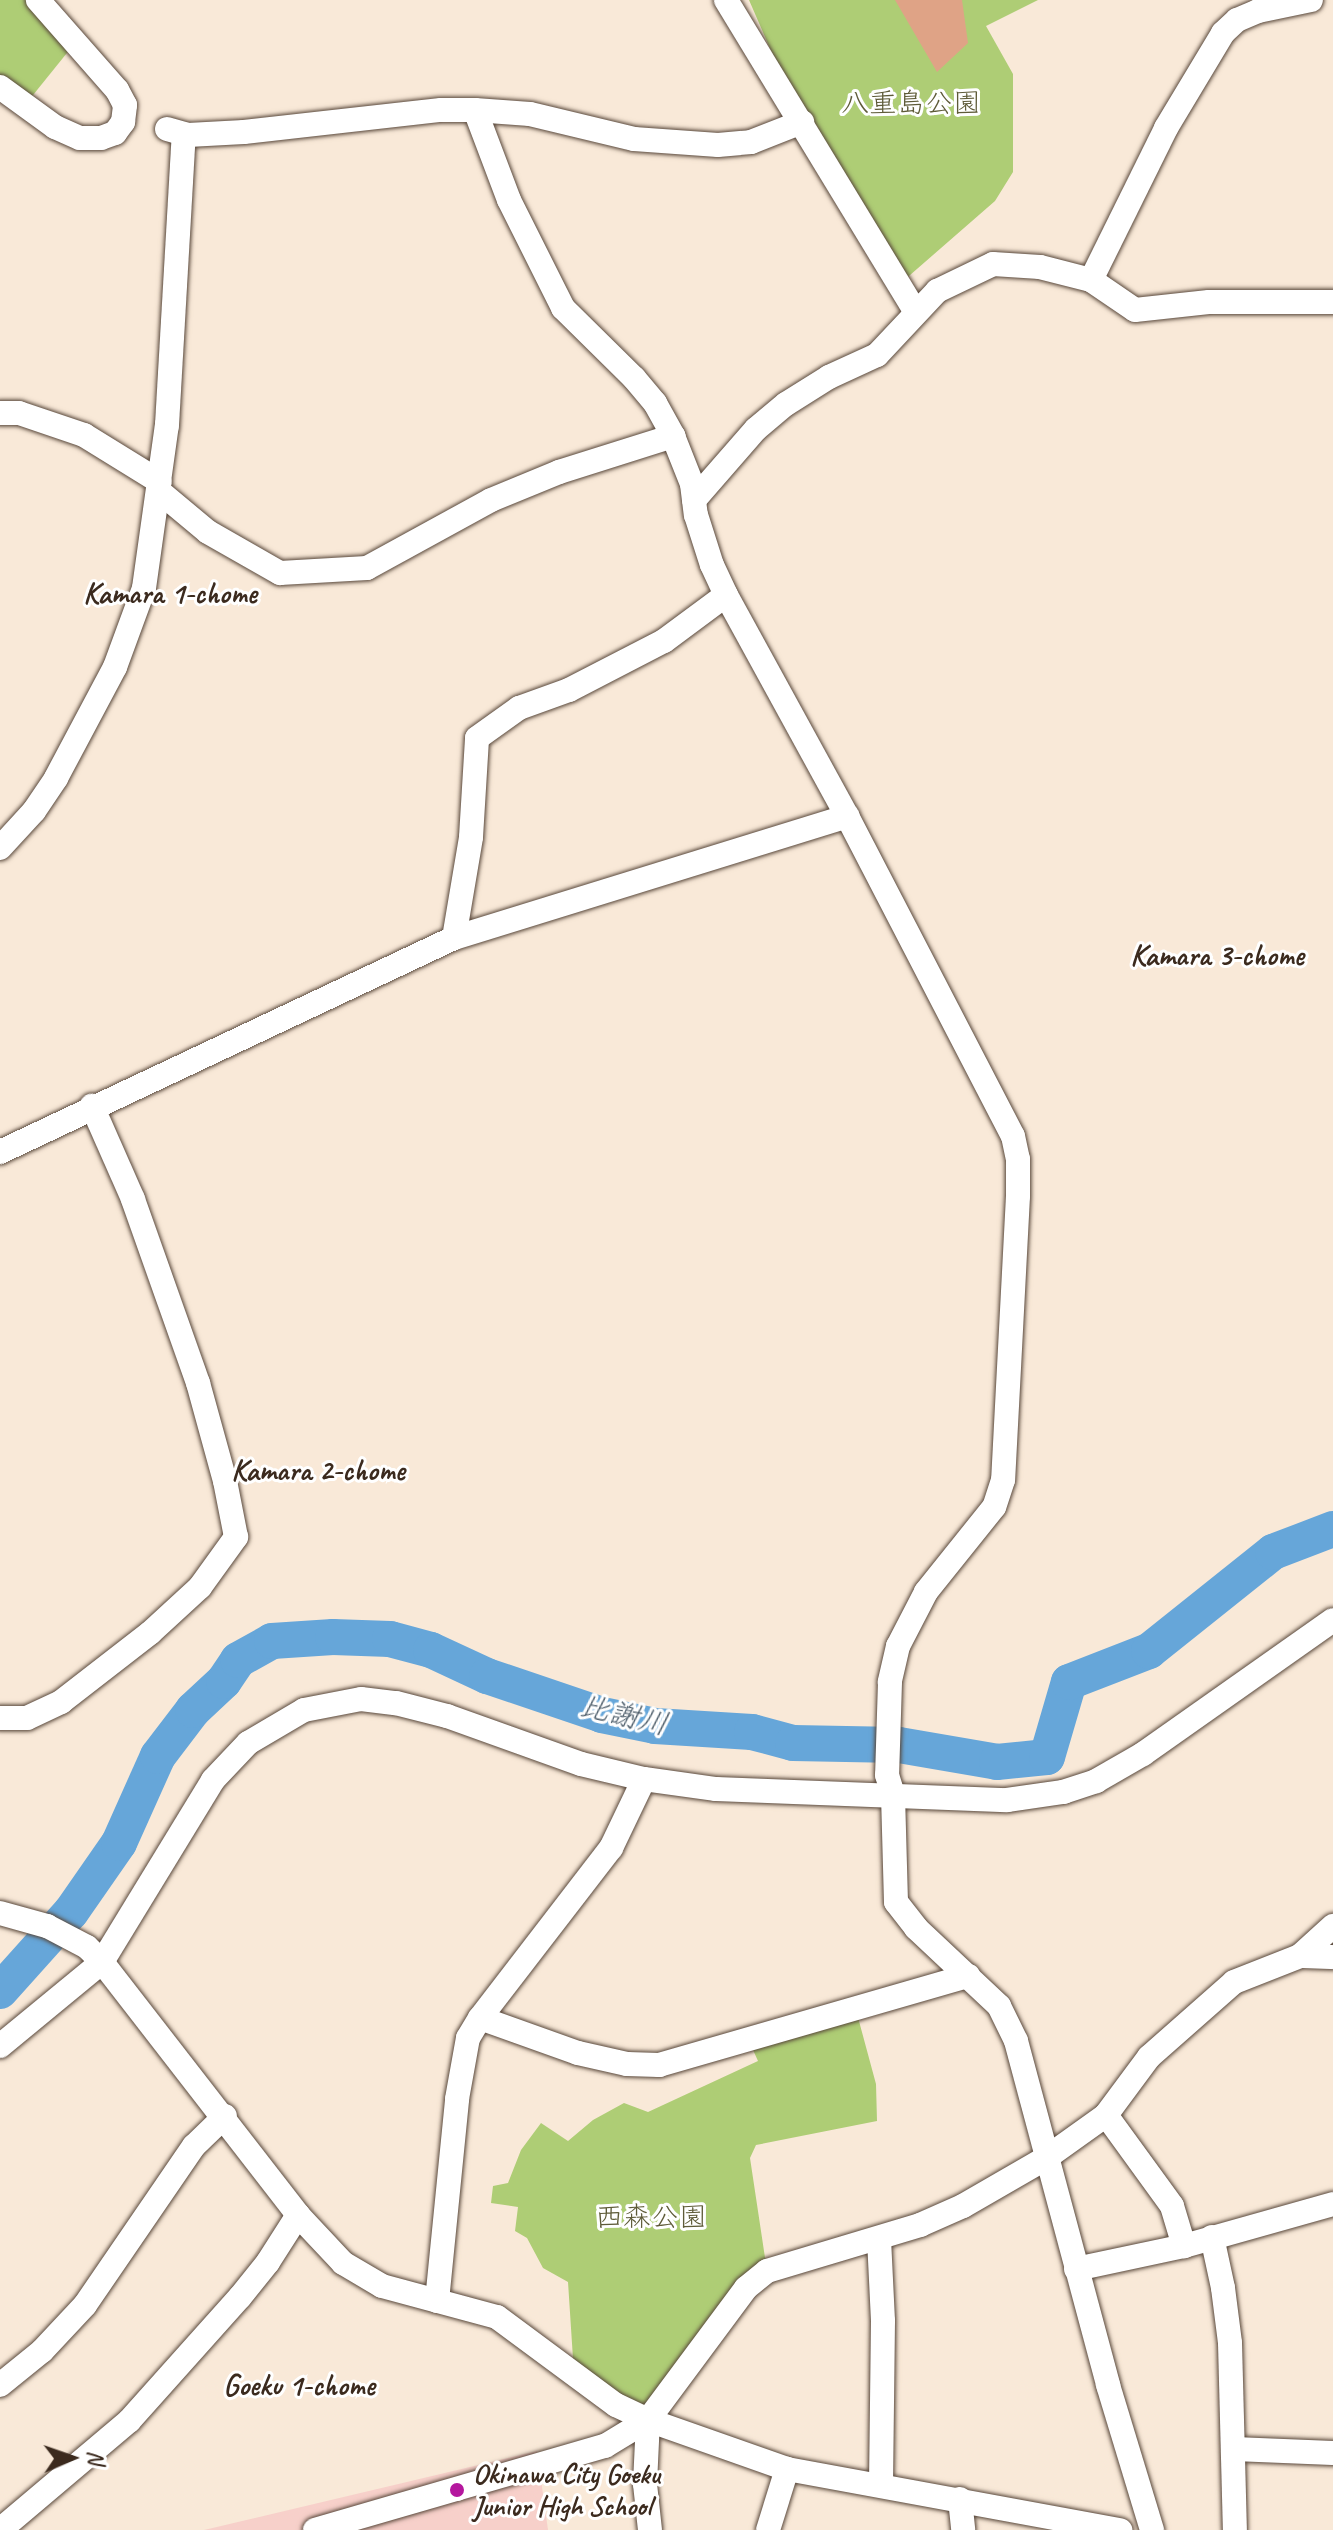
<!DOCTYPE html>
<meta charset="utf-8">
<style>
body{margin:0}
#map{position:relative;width:1333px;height:2530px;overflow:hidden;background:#f9e9d8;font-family:Caveat,"Klee One",sans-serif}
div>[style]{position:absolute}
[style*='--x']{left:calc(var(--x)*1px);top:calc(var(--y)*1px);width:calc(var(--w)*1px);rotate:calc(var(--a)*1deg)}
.built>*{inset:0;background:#f7d0ca}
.green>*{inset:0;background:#aecd75}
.river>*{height:36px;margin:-18px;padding:0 18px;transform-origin:18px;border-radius:18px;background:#66a6d9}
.building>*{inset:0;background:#dfa386}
.roads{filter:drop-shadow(0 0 2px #58473a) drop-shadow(0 0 2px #58473a)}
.minor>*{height:24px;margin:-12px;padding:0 12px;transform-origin:12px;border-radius:12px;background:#fff}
.dots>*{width:22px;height:22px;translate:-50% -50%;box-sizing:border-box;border:4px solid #fff;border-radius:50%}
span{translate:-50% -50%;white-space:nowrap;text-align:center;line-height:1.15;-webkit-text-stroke:6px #fff;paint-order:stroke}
.park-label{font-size:28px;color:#5e5b38}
.poi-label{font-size:28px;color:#3b2a1e;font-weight:700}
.left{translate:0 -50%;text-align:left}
.neighbourhood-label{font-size:30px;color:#3b2a1e;font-weight:700}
.water-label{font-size:30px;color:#4c5c69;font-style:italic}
.north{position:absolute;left:32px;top:2418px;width:80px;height:80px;-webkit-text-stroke:6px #fff;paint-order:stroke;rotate:88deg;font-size:22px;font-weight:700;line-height:32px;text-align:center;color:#3b2a1e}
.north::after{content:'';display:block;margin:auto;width:28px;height:36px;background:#3b2a1e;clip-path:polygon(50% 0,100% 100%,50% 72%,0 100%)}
</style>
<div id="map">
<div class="built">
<div style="clip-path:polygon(537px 2451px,548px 2530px,204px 2530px)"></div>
</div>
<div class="green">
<div style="clip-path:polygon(0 0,38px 0,75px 43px,25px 105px,0 87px)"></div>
<div style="clip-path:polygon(749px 0,1038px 0,986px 26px,1013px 74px,1013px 172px,995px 201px,894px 289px,802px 122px)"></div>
<div style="clip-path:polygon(856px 2010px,876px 2084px,877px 2121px,756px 2145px,750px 2158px,767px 2271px,648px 2420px,574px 2374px,568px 2282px,543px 2268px,527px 2238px,515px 2231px,518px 2207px,491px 2203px,493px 2186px,508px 2183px,521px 2150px,541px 2123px,568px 2141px,593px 2120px,624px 2103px,648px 2112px,758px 2061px,749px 2041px)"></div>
</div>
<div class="river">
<div style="--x:0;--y:1991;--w:106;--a:-48.1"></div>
<div style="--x:71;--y:1912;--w:84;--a:-55.2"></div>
<div style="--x:119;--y:1843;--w:95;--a:-65.9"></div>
<div style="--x:158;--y:1756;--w:58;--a:-52.7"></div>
<div style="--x:193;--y:1710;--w:42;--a:-43.1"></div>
<div style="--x:224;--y:1681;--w:25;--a:-56"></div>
<div style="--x:238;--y:1660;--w:39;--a:-29"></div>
<div style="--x:272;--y:1641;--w:61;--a:-3.8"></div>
<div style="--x:333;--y:1637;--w:57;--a:2"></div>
<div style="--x:390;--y:1639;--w:42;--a:15"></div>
<div style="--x:431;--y:1650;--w:62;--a:24.9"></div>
<div style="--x:487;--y:1676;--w:121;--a:18.7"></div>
<div style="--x:602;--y:1715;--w:54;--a:11.7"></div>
<div style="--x:655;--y:1726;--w:97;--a:3.5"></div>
<div style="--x:752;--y:1732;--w:42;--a:15"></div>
<div style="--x:793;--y:1743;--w:106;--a:1.1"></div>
<div style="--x:899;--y:1745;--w:99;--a:9.8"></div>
<div style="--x:997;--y:1762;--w:50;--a:-5.7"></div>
<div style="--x:1047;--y:1757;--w:78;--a:-73.7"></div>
<div style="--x:1069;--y:1682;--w:86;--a:-21.2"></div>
<div style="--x:1149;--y:1651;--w:159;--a:-38.6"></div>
<div style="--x:1273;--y:1552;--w:64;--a:-21"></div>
</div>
<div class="building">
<div style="clip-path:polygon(895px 0,962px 0,968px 43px,937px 72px)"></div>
</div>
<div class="roads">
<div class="minor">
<div style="--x:726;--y:0;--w:365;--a:58.7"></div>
<div style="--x:0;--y:87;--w:68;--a:36"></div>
<div style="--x:55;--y:127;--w:27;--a:24"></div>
<div style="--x:80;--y:138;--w:21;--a:0"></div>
<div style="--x:101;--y:138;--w:15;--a:-20"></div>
<div style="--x:115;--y:133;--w:14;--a:-54"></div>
<div style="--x:123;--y:122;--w:17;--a:-83"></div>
<div style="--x:125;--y:105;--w:17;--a:-118"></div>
<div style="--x:117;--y:90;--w:120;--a:-131.3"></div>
<div style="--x:475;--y:110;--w:96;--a:69.3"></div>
<div style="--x:509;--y:200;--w:121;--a:63.4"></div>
<div style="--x:563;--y:308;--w:100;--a:44.6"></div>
<div style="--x:634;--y:378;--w:33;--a:50"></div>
<div style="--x:655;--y:403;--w:38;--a:61"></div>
<div style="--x:673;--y:436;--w:52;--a:68.4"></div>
<div style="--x:692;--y:484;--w:31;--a:83"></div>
<div style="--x:696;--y:515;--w:52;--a:72.3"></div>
<div style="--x:712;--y:565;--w:33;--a:65"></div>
<div style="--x:726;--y:595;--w:252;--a:61.3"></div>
<div style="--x:847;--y:816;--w:360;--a:62.6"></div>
<div style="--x:1013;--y:1136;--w:24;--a:78"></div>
<div style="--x:1018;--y:1159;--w:37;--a:90"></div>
<div style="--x:1018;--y:1196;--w:284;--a:93"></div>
<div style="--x:1003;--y:1480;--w:28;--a:108"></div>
<div style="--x:994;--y:1507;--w:109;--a:128.7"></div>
<div style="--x:926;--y:1592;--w:61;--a:117.4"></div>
<div style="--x:898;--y:1646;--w:37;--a:103"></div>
<div style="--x:890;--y:1682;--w:93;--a:91.8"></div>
<div style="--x:887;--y:1775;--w:21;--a:73"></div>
<div style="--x:893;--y:1795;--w:107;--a:88.4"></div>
<div style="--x:896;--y:1902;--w:33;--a:52"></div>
<div style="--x:916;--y:1928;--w:114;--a:43.2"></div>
<div style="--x:999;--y:2006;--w:39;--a:64"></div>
<div style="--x:1016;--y:2041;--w:356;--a:75"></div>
<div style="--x:1108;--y:2385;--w:152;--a:73.1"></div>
<div style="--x:167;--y:129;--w:22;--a:16"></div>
<div style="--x:188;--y:135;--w:56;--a:-3.1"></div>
<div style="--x:244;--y:132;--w:198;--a:-6.4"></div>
<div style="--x:441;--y:110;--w:34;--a:0"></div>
<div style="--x:475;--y:110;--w:55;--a:4.2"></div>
<div style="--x:530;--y:114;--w:107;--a:13.5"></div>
<div style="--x:634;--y:139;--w:84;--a:4.1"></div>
<div style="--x:718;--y:145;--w:33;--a:-5"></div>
<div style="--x:751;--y:142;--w:55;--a:-21.4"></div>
<div style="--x:1091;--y:280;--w:169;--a:-63.7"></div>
<div style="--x:1166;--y:128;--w:111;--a:-59"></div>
<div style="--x:1223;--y:33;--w:19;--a:-43"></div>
<div style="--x:1237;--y:20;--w:23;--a:-23"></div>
<div style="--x:1258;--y:11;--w:54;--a:-11.7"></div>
<div style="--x:0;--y:413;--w:19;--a:0"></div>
<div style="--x:19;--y:413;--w:69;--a:18.7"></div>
<div style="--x:84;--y:435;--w:89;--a:31.7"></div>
<div style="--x:160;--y:492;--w:62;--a:39.8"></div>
<div style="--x:208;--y:532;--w:83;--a:29.7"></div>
<div style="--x:280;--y:573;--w:87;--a:-3.3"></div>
<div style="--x:367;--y:568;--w:141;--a:-28.7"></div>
<div style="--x:491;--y:500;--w:74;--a:-22.4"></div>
<div style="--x:559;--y:472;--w:120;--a:-17.5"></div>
<div style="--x:694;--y:500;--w:94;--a:-48.9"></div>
<div style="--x:756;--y:429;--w:39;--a:-40"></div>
<div style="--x:786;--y:404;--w:51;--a:-32.1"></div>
<div style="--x:829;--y:377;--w:53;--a:-24.6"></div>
<div style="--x:877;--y:355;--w:88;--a:-46.8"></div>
<div style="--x:937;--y:291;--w:62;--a:-25.7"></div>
<div style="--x:993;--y:264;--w:47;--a:3.7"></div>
<div style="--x:1040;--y:267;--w:53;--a:14.3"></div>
<div style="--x:1091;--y:280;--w:53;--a:34.3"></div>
<div style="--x:1135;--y:310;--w:74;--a:-6.2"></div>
<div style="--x:1209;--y:302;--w:124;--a:0"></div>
<div style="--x:0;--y:848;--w:50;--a:-47.4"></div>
<div style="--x:34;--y:811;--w:40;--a:-56"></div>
<div style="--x:56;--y:778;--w:126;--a:-62"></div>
<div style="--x:115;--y:667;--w:84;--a:-69.8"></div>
<div style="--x:144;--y:588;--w:165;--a:-82"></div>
<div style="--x:167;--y:425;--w:291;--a:-86.7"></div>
<div style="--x:454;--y:938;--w:102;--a:-80.4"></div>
<div style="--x:471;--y:837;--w:99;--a:-86.5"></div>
<div style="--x:477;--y:738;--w:52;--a:-35.5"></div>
<div style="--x:519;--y:708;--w:53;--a:-19.8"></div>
<div style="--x:569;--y:690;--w:107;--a:-27.3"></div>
<div style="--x:664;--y:641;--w:77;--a:-36.6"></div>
<div style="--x:0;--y:1152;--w:502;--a:-25.24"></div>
<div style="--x:454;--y:938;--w:412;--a:-17.2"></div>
<div style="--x:0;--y:1718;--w:27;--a:0"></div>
<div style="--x:27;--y:1718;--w:38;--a:-25"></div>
<div style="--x:61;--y:1702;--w:113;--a:-37.8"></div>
<div style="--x:150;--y:1633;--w:68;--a:-42.6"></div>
<div style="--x:200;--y:1587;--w:62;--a:-54.2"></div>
<div style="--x:236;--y:1537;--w:57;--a:-101.1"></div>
<div style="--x:225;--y:1481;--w:102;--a:-105.4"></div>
<div style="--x:198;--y:1383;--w:195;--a:-109.5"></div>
<div style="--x:133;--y:1199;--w:102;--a:-113.8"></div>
<div style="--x:0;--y:1913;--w:49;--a:15.5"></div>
<div style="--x:47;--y:1926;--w:45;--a:27.7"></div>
<div style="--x:87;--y:1947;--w:21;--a:45"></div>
<div style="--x:102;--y:1962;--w:320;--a:52.2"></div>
<div style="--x:298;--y:2215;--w:66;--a:46.8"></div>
<div style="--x:343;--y:2263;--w:45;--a:30.5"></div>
<div style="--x:382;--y:2286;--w:119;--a:15.1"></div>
<div style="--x:497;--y:2317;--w:148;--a:36.5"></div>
<div style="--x:616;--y:2405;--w:35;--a:25"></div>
<div style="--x:648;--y:2420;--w:147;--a:19.4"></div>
<div style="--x:787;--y:2469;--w:339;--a:10.4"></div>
<div style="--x:1300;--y:1956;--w:33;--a:2"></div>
<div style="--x:480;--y:2018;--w:104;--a:19.7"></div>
<div style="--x:578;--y:2053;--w:50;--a:12.7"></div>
<div style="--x:627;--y:2064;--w:32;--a:2"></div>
<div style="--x:659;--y:2065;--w:322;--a:-16.1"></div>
<div style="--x:0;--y:2046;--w:132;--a:-39.5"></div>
<div style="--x:102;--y:1962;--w:213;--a:-58.6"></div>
<div style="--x:213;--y:1780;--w:51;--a:-46.6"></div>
<div style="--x:248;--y:1743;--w:65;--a:-30.5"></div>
<div style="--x:304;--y:1710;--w:58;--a:-10.9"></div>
<div style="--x:361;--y:1699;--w:35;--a:7"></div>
<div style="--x:396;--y:1703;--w:53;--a:14.3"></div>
<div style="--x:447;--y:1716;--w:142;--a:19.7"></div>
<div style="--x:581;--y:1764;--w:65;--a:13.4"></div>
<div style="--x:644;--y:1779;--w:73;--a:7.9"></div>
<div style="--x:716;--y:1789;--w:291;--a:2.2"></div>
<div style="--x:1007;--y:1800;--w:57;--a:-8.1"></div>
<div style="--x:1063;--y:1792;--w:35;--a:-18"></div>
<div style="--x:1096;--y:1781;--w:54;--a:-29.9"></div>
<div style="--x:1143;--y:1754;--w:232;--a:-35.2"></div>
<div style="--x:1106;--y:2115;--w:112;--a:54"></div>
<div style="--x:1172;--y:2206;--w:42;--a:73.3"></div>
<div style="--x:1212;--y:2237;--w:52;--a:77.8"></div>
<div style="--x:1223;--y:2288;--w:55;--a:82.7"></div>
<div style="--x:1230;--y:2343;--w:187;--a:88.5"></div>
<div style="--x:879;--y:2239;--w:82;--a:87.2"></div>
<div style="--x:883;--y:2321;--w:163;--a:90.7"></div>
<div style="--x:1076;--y:2269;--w:110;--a:-12"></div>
<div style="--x:1184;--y:2246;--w:155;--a:-15.7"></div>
<div style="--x:437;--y:2301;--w:203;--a:-84.3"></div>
<div style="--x:457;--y:2099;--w:62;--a:-79.8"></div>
<div style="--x:468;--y:2038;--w:23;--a:-59"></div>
<div style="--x:480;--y:2018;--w:215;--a:-52.4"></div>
<div style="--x:611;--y:1848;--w:76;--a:-64.4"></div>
<div style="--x:0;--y:2385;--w:54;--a:-39"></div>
<div style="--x:42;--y:2351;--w:63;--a:-46.9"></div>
<div style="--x:85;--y:2305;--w:193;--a:-55.6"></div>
<div style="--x:194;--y:2146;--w:43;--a:-44.1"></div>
<div style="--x:648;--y:2420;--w:64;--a:92.7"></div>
<div style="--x:645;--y:2484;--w:46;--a:83.8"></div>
<div style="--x:1234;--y:2449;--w:99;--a:2.3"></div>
<div style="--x:960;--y:2499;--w:31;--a:84"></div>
<div style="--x:0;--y:2530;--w:169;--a:-40.2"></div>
<div style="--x:129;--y:2421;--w:166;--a:-48.2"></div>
<div style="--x:240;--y:2297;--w:45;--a:-51.3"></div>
<div style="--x:268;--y:2262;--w:56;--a:-57.4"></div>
<div style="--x:315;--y:2530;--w:302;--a:-16.2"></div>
<div style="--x:605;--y:2446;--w:50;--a:-31.2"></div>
<div style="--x:648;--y:2420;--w:164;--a:-53.4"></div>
<div style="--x:746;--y:2288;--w:27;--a:-39"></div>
<div style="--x:767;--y:2271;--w:160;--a:-16.7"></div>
<div style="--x:920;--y:2225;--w:47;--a:-23.8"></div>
<div style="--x:963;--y:2206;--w:96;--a:-30"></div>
<div style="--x:1046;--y:2158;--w:74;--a:-35.6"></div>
<div style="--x:1106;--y:2115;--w:72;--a:-53.4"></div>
<div style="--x:1149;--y:2057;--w:113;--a:-41.4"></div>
<div style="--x:1234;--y:1982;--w:71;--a:-21.5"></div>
<div style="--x:1300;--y:1956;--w:45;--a:-42.3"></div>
<div style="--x:768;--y:2530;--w:64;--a:-72.7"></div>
</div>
</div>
<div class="dots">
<div style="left:457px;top:2490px;background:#b5179e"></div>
</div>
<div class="park-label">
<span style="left:911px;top:103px">八重島公園</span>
<span style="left:651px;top:2217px">西森公園</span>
</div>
<div class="poi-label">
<span class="left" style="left:473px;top:2490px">Okinawa City Goeku<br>Junior High School</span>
</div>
<div class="neighbourhood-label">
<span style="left:170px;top:593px">Kamara 1-chome</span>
<span style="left:1217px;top:955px">Kamara 3-chome</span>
<span style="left:318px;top:1470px">Kamara 2-chome</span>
<span style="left:299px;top:2385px">Goeku 1-chome</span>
</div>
<div class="water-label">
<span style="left:624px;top:1715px;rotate:13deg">比謝川</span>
</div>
<div class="north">N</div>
</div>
